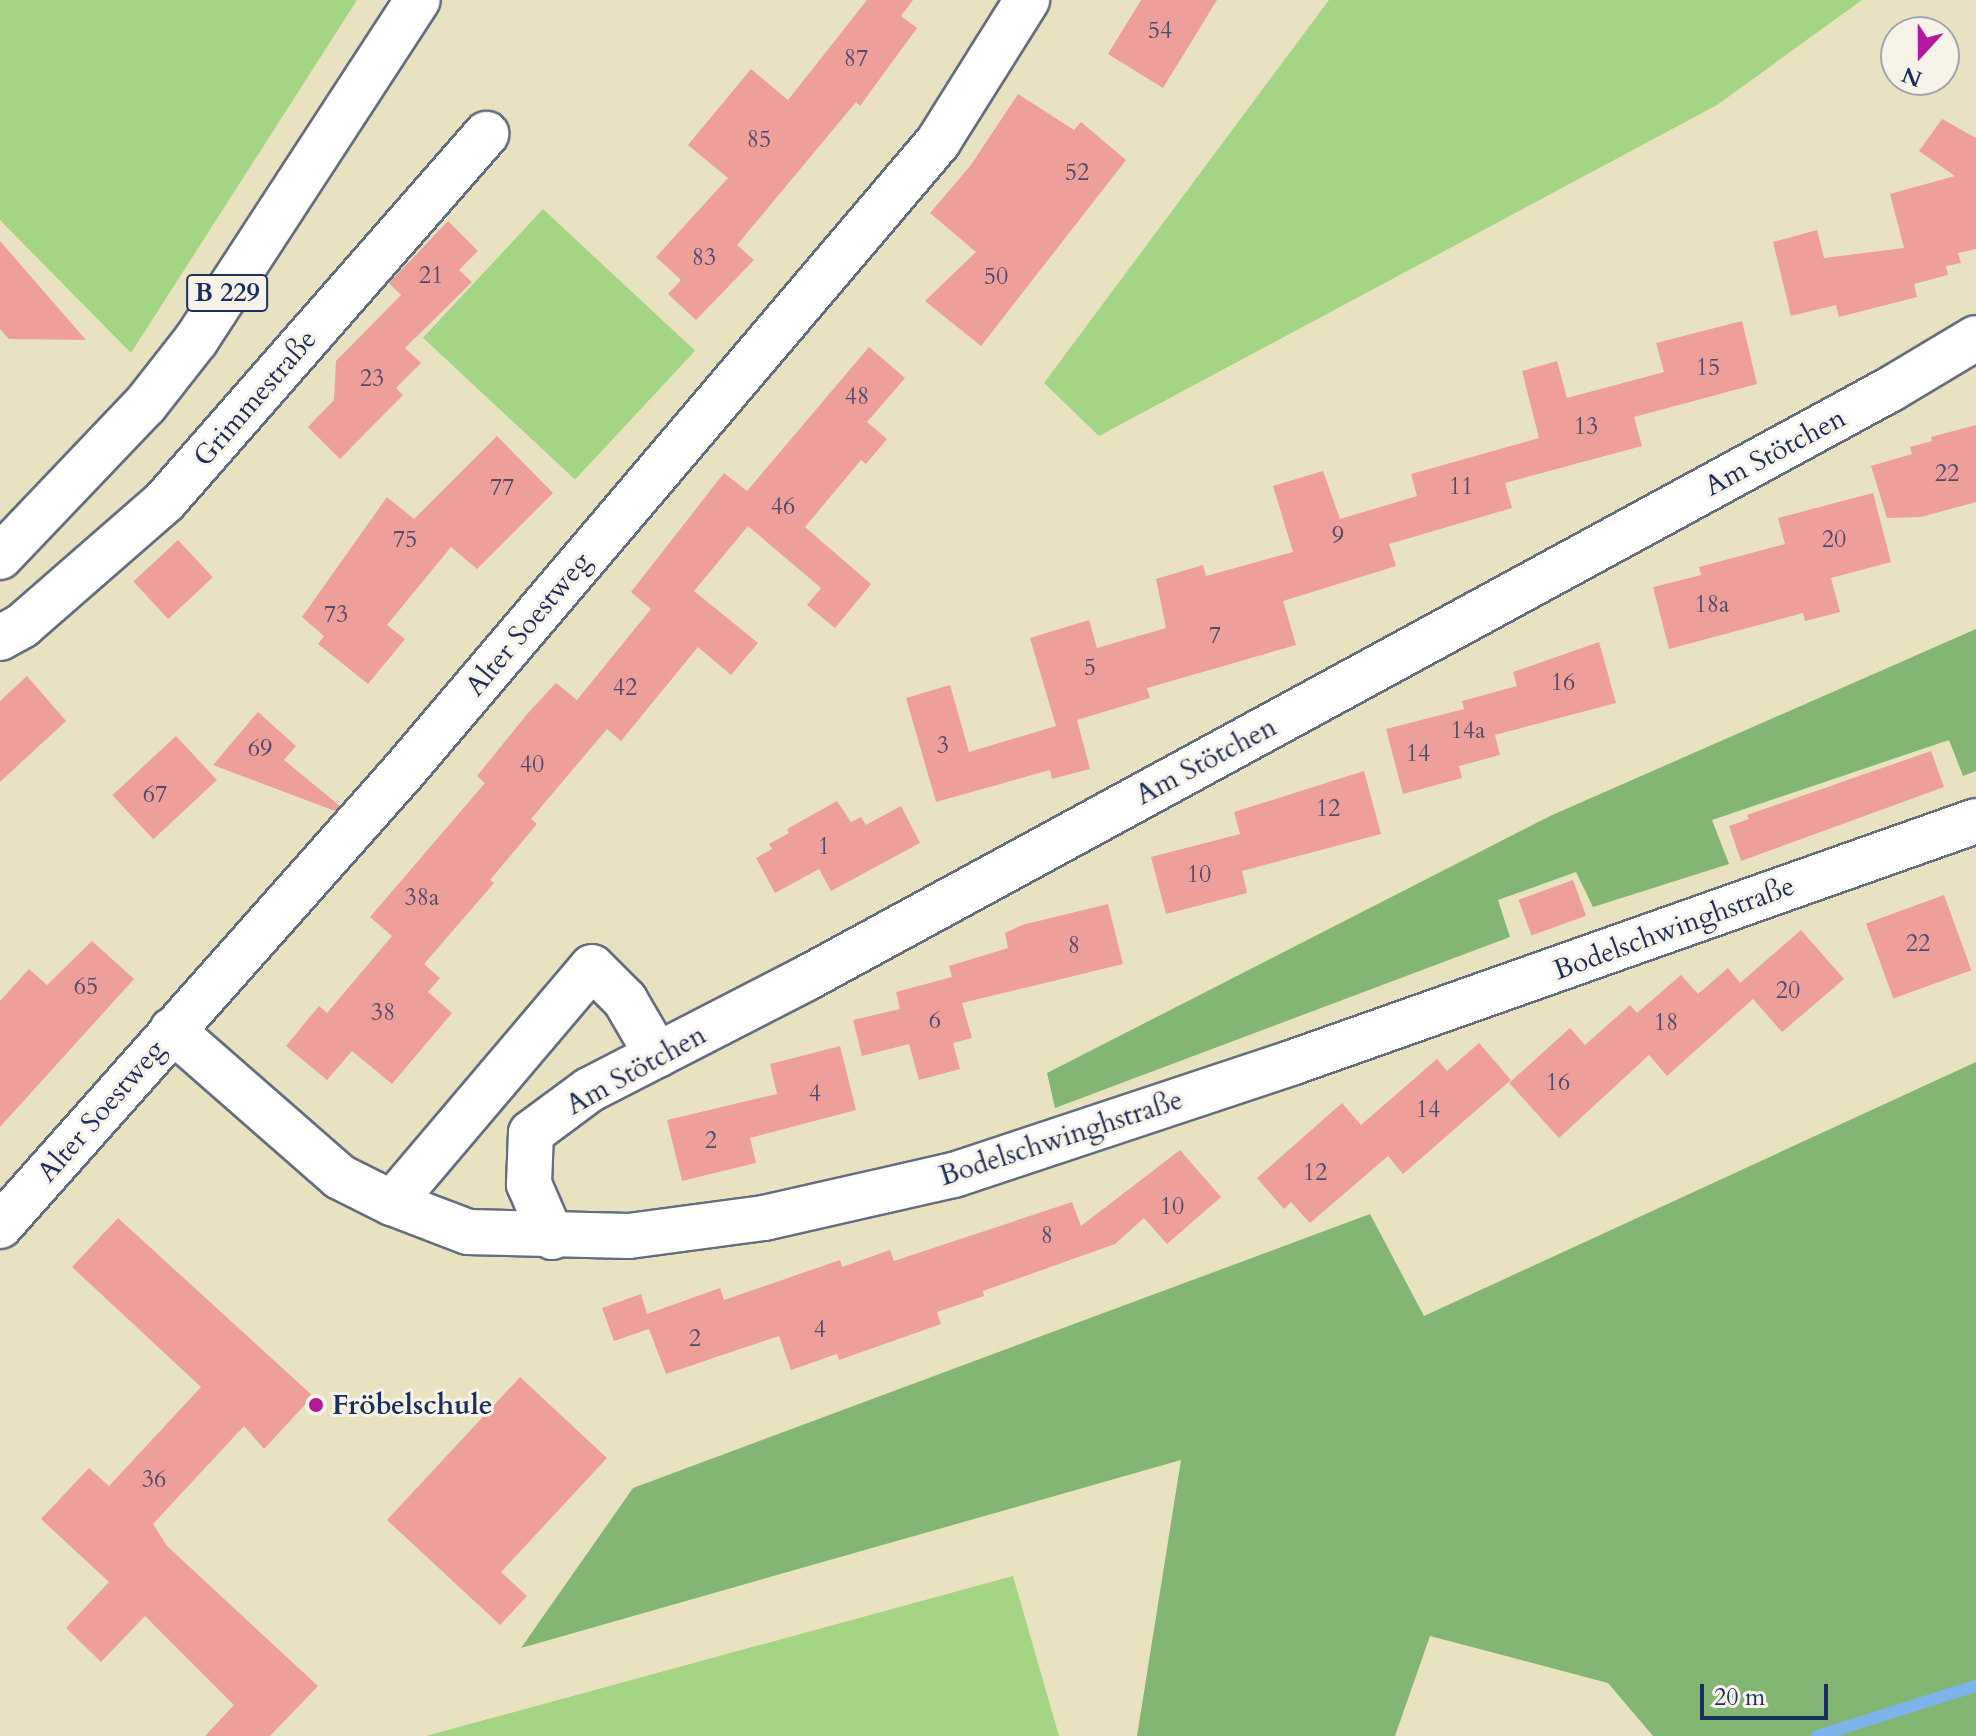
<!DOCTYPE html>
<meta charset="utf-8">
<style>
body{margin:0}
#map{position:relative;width:1976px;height:1736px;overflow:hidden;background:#e9e2c0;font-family:Cardo,serif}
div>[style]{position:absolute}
.green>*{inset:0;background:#a3d584;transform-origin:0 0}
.forest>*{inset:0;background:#82b672}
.stream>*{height:12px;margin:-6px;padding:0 6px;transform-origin:6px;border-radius:6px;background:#7eb2eb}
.building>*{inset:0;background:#ee9f9a;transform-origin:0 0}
.roads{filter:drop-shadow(2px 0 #636e80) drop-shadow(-2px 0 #636e80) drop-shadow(0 2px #636e80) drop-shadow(0 -2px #636e80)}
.minor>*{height:44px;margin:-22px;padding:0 22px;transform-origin:22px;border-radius:22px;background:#fff}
.major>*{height:44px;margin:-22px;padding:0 22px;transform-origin:22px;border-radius:22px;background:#fff}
.dots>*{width:22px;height:22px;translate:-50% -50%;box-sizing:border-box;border:4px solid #f7f3e8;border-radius:50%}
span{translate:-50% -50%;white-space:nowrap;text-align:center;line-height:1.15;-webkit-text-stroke:6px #f7f3e8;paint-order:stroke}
.number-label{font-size:24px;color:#504b6d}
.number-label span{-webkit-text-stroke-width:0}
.shield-label span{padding:2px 6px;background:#f7f3e8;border:2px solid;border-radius:6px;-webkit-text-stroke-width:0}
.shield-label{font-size:26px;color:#1b2f5e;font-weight:700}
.street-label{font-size:28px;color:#1b2f5e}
.poi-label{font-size:28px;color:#1b2f5e;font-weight:700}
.left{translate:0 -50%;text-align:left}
.north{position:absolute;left:1880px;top:16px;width:80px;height:80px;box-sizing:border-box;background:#f7f3e8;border:2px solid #9fa5b1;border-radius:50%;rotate:201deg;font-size:22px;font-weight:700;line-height:32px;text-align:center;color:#1b2f5e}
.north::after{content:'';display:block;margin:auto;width:28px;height:36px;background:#b5179e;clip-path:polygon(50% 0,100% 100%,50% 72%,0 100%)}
.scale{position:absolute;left:1700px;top:1684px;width:128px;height:36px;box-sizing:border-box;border:4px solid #1b2f5e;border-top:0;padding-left:10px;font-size:24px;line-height:28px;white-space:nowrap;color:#1b2f5e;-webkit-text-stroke:6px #f7f3e8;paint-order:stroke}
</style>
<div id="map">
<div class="green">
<div style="clip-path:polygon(0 0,357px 0,131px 353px,0 220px)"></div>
<div style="clip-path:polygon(1329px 0,1862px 0,1717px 105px,1099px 436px,1044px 383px)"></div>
<div style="left:543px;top:209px;width:208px;height:176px;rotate:43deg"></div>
<div style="clip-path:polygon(1013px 1576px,1059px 1736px,426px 1736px)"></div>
</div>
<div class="forest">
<div style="clip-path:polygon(1976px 629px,1976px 771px,1963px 776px,1949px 740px,1712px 820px,1729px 864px,1593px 907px,1576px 872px,1498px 900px,1510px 937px,1055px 1108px,1047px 1073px,1550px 816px)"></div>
<div style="clip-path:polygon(1976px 1062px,1976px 1736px,1653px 1736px,1608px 1683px,1430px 1636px,1395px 1736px,1137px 1736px,1181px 1460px,521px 1648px,633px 1488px,1370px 1214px,1424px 1316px)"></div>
</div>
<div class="stream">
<div style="left:1817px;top:1736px;width:167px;rotate:-17.5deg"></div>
</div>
<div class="building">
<div style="clip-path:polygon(867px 0,913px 0,901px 16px,917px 28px,860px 106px,856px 102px,737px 245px,754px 260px,696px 320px,668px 294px,681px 280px,656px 257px,728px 178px,688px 145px,751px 69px,788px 100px)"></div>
<div style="clip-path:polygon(1141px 0,1217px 0,1163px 88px,1108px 54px)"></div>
<div style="clip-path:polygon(1018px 94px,1074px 130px,1081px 122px,1126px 160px,981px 346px,925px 301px,976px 252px,930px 213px,971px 165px)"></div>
<div style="clip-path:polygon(1942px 119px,1976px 138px,1976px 249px,1958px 253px,1961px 263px,1946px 266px,1948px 275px,1914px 284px,1917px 297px,1839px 317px,1836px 305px,1791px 316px,1773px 242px,1817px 230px,1824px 258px,1904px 248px,1890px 194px,1955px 176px,1919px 151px)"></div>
<div style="clip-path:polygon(448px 221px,478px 251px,459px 270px,472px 282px,405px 348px,421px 363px,396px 388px,403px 395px,340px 459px,308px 427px,334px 400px,336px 361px,401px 295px,389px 283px)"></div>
<div style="clip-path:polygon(0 241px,86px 340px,9px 339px,0 329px)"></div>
<div style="clip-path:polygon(1742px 321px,1757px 384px,1634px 417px,1642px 446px,1505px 483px,1512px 508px,1389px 544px,1396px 566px,1283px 601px,1296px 645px,1147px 688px,1150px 698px,1077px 720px,1090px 769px,1052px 779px,1050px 770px,936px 802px,906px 698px,950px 685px,969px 752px,1056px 726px,1030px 638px,1089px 620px,1097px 648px,1166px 628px,1156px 579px,1203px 565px,1206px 576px,1293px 552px,1273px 486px,1323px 471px,1340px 519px,1417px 496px,1411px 474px,1539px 438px,1522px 371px,1557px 361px,1567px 398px,1664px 372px,1656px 343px)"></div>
<div style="clip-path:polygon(869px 347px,905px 378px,867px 422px,887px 439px,866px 464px,861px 460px,805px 527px,871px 584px,835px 628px,807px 605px,821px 588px,748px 526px,694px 591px,758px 643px,731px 675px,698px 647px,621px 741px,607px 729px,531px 819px,537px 824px,490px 880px,494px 883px,424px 964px,440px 978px,428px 992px,452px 1013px,392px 1084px,352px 1051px,327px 1080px,286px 1046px,319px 1006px,327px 1013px,392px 936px,370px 917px,485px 783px,477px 776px,528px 713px,556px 683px,577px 700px,651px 609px,631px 592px,724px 473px,747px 491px)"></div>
<div style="clip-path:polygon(1976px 425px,1976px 502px,1921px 517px,1887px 518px,1871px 466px,1912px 454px,1910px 447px,1932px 441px,1931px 437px)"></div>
<div style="clip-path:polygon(497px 436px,553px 493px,477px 569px,451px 547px,387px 625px,405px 639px,368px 684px,318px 644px,324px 636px,302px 617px,387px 497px,414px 519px)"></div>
<div style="clip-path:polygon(1873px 493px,1891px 562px,1831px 578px,1840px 612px,1805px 621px,1803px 613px,1669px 649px,1653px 587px,1701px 575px,1699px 567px,1785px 544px,1778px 518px)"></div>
<div style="left:178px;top:540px;width:51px;height:61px;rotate:47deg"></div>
<div style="clip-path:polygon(1599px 642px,1616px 703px,1495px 735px,1500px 755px,1459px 766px,1462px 778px,1403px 794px,1386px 729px,1464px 709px,1462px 701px,1517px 686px,1513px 672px)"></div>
<div style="clip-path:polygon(27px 676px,66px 721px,0 782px,0 701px)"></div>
<div style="clip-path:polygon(258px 712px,296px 746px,284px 760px,340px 806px,335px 811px,213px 765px)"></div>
<div style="left:176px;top:736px;width:60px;height:87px;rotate:47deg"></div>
<div style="clip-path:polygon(1931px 751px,1944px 787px,1741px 861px,1729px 826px,1749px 819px,1747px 815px)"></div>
<div style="clip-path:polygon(1364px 771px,1381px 834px,1242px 871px,1247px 893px,1166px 914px,1151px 857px,1240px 834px,1234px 812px)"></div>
<div style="clip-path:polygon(837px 801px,851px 822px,861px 817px,866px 825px,901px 806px,920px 843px,831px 891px,819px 869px,775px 893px,756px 858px,772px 849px,769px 844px,789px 833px,787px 829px)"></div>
<div style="left:1573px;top:880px;width:38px;height:58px;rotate:70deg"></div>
<div style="left:1944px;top:895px;width:80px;height:83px;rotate:70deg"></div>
<div style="clip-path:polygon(1108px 904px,1123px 964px,962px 1003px,972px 1038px,953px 1043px,960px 1069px,919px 1080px,909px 1044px,862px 1056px,853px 1020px,900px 1009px,896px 992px,952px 977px,949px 966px,1008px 948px,1005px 933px,1022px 925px)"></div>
<div style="clip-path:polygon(1801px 930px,1844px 979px,1782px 1032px,1753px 999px,1667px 1076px,1649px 1055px,1559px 1138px,1509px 1083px,1570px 1028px,1585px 1045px,1630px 1005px,1637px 1013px,1681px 975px,1698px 994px,1728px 968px,1740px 983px)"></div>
<div style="clip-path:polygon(92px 941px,134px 979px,0 1127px,0 1001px,29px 969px,47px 985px)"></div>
<div style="clip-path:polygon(1479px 1043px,1511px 1080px,1403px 1174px,1388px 1156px,1310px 1223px,1291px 1202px,1284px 1209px,1257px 1178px,1342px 1103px,1361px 1125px,1437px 1059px,1447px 1071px)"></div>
<div style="clip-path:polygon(840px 1046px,856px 1110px,750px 1138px,756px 1163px,682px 1181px,667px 1120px,777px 1094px,770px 1064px)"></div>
<div style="clip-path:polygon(1180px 1150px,1221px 1197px,1167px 1244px,1144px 1218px,1115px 1244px,983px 1291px,984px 1296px,937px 1312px,941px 1324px,839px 1360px,837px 1354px,791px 1370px,779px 1336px,666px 1374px,649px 1329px,614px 1341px,602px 1308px,641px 1294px,647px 1314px,720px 1288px,724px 1300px,840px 1260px,842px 1267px,890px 1250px,894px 1261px,1072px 1202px,1081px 1226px)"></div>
<div style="clip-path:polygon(118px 1218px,313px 1396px,264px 1449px,244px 1426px,153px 1524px,167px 1546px,318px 1686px,270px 1736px,205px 1736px,234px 1705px,145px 1616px,101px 1662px,66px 1628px,109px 1582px,41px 1519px,89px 1468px,109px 1486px,201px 1387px,72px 1267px)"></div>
<div style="clip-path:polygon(520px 1377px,607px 1458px,501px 1572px,527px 1596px,500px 1625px,387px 1520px)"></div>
</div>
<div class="roads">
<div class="minor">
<div style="left:0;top:638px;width:26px;rotate:-29deg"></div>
<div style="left:23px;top:625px;width:189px;rotate:-41.1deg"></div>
<div style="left:165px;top:501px;width:488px;rotate:-48.8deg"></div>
<div style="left:172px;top:1030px;width:223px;rotate:41.2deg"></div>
<div style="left:340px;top:1177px;width:58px;rotate:26.6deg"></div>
<div style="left:392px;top:1203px;width:81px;rotate:20.9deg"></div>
<div style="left:468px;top:1232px;width:161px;rotate:1.4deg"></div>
<div style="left:629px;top:1236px;width:136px;rotate:-7.6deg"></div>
<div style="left:764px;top:1218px;width:195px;rotate:-12.8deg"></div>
<div style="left:954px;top:1175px;width:355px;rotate:-18.4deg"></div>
<div style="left:1291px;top:1063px;width:726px;rotate:-19.46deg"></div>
<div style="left:392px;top:1203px;width:309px;rotate:-49.7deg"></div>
<div style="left:592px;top:967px;width:47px;rotate:45deg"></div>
<div style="left:625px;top:1000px;width:64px;rotate:59.8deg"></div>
<div style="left:0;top:1226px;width:607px;rotate:-48.41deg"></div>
<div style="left:403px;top:772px;width:827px;rotate:-49.66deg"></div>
<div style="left:938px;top:142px;width:168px;rotate:-57.9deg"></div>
<div style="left:552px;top:1237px;width:58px;rotate:-113.5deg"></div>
<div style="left:529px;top:1184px;width:51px;rotate:-87.8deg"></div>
<div style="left:531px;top:1133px;width:72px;rotate:-36.6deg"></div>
<div style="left:589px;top:1090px;width:243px;rotate:-27.2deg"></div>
<div style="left:805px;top:979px;width:1234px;rotate:-28.52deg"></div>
<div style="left:1889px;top:390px;width:101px;rotate:-30.9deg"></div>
</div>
<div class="major">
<div style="left:0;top:557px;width:210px;rotate:-46.4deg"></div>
<div style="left:145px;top:405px;width:83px;rotate:-51.9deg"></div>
<div style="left:196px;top:340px;width:406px;rotate:-56.9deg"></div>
</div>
</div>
<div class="dots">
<div style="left:316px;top:1405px;background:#b5179e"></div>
</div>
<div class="number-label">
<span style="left:1160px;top:31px">54</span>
<span style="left:856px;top:59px">87</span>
<span style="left:759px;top:140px">85</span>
<span style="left:1077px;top:173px">52</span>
<span style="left:704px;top:258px">83</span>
<span style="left:431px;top:276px">21</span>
<span style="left:996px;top:277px">50</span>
<span style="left:1708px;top:368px">15</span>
<span style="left:372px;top:379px">23</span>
<span style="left:857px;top:397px">48</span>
<span style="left:1586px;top:427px">13</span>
<span style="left:1947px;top:474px">22</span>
<span style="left:1461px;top:487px">11</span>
<span style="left:502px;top:488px">77</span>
<span style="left:783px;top:507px">46</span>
<span style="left:1338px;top:536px">9</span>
<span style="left:405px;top:540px">75</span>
<span style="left:1834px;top:540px">20</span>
<span style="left:1712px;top:605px">18a</span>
<span style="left:336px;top:615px">73</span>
<span style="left:1215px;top:636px">7</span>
<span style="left:1090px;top:668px">5</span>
<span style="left:1563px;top:683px">16</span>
<span style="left:625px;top:688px">42</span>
<span style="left:1468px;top:731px">14a</span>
<span style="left:943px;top:746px">3</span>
<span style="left:260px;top:749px">69</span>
<span style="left:1418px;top:754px">14</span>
<span style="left:532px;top:765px">40</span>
<span style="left:155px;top:795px">67</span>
<span style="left:1328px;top:809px">12</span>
<span style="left:824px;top:847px">1</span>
<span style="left:1199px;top:875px">10</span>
<span style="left:422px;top:898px">38a</span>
<span style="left:1918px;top:944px">22</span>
<span style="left:1074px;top:946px">8</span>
<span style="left:86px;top:987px">65</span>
<span style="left:1788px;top:991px">20</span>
<span style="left:383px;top:1013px">38</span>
<span style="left:935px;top:1021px">6</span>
<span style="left:1666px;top:1023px">18</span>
<span style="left:1558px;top:1083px">16</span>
<span style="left:815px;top:1094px">4</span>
<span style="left:1428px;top:1110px">14</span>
<span style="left:711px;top:1141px">2</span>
<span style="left:1315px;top:1173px">12</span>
<span style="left:1172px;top:1207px">10</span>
<span style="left:1047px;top:1236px">8</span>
<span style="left:820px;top:1330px">4</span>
<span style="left:695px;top:1339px">2</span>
<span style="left:154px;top:1480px">36</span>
</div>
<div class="shield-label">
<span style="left:227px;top:293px">B 229</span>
</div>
<div class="street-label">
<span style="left:255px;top:398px;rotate:-49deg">Grimmestraße</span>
<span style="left:1775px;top:452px;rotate:-28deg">Am Stötchen</span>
<span style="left:528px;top:624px;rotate:-50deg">Alter Soestweg</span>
<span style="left:1206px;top:761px;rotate:-28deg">Am Stötchen</span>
<span style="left:1674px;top:928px;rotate:-20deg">Bodelschwinghstraße</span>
<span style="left:636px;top:1070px;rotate:-29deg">Am Stötchen</span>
<span style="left:101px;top:1111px;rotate:-49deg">Alter Soestweg</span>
<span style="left:1061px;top:1138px;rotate:-18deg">Bodelschwinghstraße</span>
</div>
<div class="poi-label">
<span class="left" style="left:332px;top:1405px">Fröbelschule</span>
</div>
<div class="north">N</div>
<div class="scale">20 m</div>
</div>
